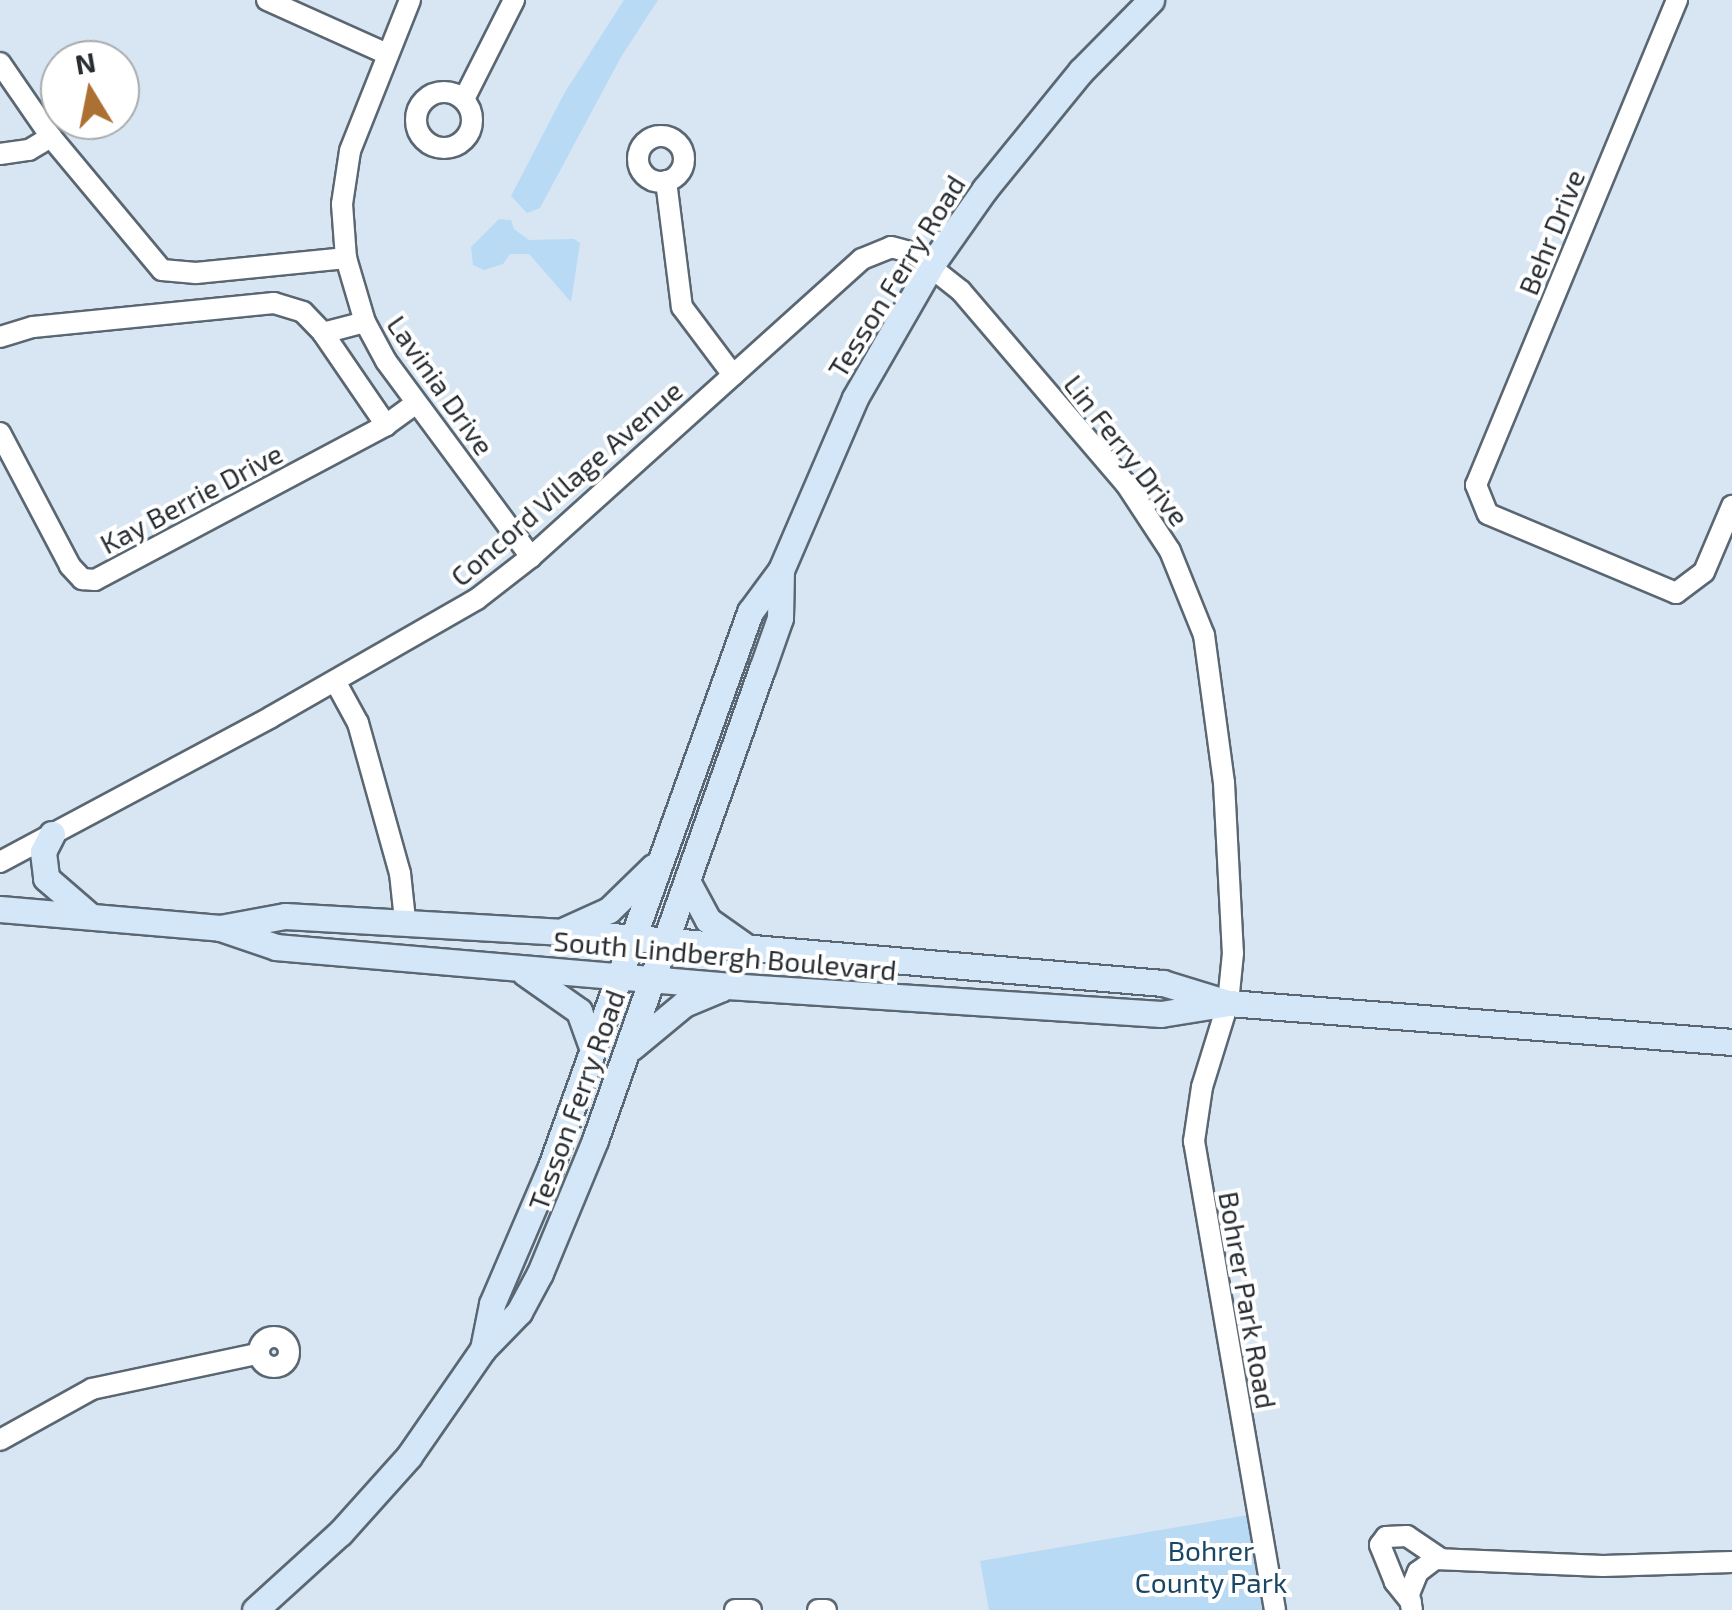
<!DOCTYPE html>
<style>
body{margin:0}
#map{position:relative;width:1732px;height:1610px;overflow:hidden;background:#d7e6f2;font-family:"Exo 2",sans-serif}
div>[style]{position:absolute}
.green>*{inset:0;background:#b9daf5}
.roads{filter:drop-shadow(2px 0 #5a6772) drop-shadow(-2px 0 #5a6772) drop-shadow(0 2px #5a6772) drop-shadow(0 -2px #5a6772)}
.minor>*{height:20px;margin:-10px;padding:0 10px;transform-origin:10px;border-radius:10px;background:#fff}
.minor>.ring{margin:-10px;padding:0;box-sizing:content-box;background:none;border:20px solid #fff;border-radius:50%}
.major>*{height:25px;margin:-12.5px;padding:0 12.5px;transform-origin:12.5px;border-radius:12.5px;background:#d3e7f8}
span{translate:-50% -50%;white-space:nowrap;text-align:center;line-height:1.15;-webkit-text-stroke:8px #fff;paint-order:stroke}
.street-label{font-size:28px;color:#272d32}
.park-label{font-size:28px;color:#1a4665}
.north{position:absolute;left:40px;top:40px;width:100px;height:100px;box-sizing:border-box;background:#fff;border:2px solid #a9abad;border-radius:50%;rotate:350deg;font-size:28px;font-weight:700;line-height:40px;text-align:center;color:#272d32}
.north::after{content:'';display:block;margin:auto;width:35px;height:45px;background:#ac7033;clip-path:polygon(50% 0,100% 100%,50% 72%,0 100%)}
</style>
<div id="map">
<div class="green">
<div style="clip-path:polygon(624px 0,658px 0,621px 57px,540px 208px,527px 213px,511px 196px,565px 92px)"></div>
<div style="clip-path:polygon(499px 219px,511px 220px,514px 229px,529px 240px,574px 239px,580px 243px,571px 302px,529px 254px,510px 254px,503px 264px,484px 270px,473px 265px,471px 247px)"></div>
<div style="clip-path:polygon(1248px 1515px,1265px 1610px,989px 1610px,980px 1561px)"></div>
</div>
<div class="roads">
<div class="minor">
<div style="left:267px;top:0;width:132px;rotate:24.2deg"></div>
<div style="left:410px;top:0;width:162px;rotate:111.7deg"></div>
<div style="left:350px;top:151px;width:54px;rotate:98.6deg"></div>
<div style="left:342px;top:204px;width:54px;rotate:85.8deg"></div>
<div style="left:346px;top:258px;width:67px;rotate:73.5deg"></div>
<div style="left:365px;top:322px;width:44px;rotate:61.7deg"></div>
<div style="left:386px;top:361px;width:244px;rotate:53.5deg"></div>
<div style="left:1677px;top:0;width:525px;rotate:112.51deg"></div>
<div style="left:1476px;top:485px;width:31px;rotate:68deg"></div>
<div style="left:1488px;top:514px;width:204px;rotate:22.8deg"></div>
<div style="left:1676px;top:593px;width:35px;rotate:-37deg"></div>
<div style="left:1704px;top:572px;width:72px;rotate:-67deg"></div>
<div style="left:0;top:63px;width:90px;rotate:55.4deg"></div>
<div style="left:51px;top:137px;width:173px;rotate:50.2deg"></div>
<div style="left:162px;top:270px;width:34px;rotate:5deg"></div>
<div style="left:196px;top:273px;width:151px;rotate:-5.7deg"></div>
<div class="ring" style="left:416px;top:92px;width:36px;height:36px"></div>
<div style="left:464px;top:99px;width:111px;rotate:-63.2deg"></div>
<div class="ring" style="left:638px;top:136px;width:26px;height:26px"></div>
<div style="left:0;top:154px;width:29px;rotate:-8deg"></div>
<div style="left:29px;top:150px;width:26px;rotate:-31deg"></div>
<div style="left:666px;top:181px;width:127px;rotate:82.8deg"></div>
<div style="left:682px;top:307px;width:85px;rotate:53.1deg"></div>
<div style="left:323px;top:333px;width:112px;rotate:55.6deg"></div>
<div style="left:0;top:337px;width:34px;rotate:-17deg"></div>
<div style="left:33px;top:327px;width:242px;rotate:-5.7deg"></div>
<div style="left:274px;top:303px;width:30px;rotate:17deg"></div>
<div style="left:303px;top:312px;width:29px;rotate:46deg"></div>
<div style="left:323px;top:333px;width:43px;rotate:-14.7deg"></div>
<div style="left:0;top:433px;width:150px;rotate:62.2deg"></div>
<div style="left:70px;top:566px;width:18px;rotate:47deg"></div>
<div style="left:82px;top:579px;width:13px;rotate:4deg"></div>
<div style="left:95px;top:580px;width:330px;rotate:-28deg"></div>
<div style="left:386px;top:425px;width:37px;rotate:-36deg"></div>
<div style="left:335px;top:681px;width:48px;rotate:61.3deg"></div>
<div style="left:358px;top:723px;width:156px;rotate:74.4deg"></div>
<div style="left:400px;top:873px;width:47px;rotate:83.9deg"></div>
<div style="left:0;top:862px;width:307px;rotate:-28.1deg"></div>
<div style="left:271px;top:717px;width:237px;rotate:-29.8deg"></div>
<div style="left:477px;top:599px;width:68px;rotate:-37.9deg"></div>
<div style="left:531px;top:557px;width:445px;rotate:-42deg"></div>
<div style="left:862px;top:259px;width:31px;rotate:-22deg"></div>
<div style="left:891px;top:247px;width:23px;rotate:15deg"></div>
<div style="left:913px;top:253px;width:61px;rotate:38.4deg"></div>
<div style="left:961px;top:291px;width:254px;rotate:49.5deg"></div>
<div style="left:1126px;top:484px;width:80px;rotate:56.7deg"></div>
<div style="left:1170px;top:551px;width:91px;rotate:68deg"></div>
<div style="left:1204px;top:635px;width:149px;rotate:82.3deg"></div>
<div style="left:1224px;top:783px;width:170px;rotate:87deg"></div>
<div style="left:1233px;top:953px;width:50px;rotate:95.7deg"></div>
<div style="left:1228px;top:1003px;width:88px;rotate:107.2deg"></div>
<div style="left:1202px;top:1087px;width:55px;rotate:98.4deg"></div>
<div style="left:1194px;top:1141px;width:476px;rotate:80.2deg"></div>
<div class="ring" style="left:259px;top:1337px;width:10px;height:10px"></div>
<div style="left:0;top:1440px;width:105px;rotate:-29deg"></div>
<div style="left:92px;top:1389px;width:169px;rotate:-12deg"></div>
<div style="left:1411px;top:1602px;width:26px;rotate:-129deg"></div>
<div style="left:1395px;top:1582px;width:40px;rotate:-112deg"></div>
<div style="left:1380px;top:1545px;width:10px;rotate:-53deg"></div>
<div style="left:1386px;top:1537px;width:21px;rotate:-3deg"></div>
<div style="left:1407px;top:1536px;width:41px;rotate:34.1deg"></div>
<div style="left:735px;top:1610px;width:16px"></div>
<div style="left:818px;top:1610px;width:8px"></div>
<div style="left:1412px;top:1610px;width:16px;rotate:-101deg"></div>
<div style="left:1409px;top:1594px;width:24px;rotate:-68deg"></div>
<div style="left:1418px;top:1572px;width:21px;rotate:-37deg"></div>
<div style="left:1435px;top:1559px;width:168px;rotate:2.4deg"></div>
<div style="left:1603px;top:1566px;width:129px;rotate:-1.8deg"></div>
</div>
<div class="major">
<div style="left:52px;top:834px;width:20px;rotate:117deg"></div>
<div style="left:43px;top:852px;width:26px;rotate:83deg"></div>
<div style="left:46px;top:878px;width:58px;rotate:40.8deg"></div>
<div style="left:687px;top:881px;width:44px;rotate:61.7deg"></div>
<div style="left:708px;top:920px;width:45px;rotate:35.1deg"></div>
<div style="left:0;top:909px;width:221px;rotate:4.9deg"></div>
<div style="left:220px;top:928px;width:59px;rotate:18.7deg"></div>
<div style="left:276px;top:947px;width:453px;rotate:4.9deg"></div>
<div style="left:727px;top:986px;width:435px;rotate:3.7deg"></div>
<div style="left:1161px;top:1014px;width:63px;rotate:-9.2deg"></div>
<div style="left:220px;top:928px;width:66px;rotate:-10.5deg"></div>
<div style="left:285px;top:916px;width:292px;rotate:3.3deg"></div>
<div style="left:577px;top:933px;width:588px;rotate:4.88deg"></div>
<div style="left:1163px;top:983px;width:68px;rotate:17.1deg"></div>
<div style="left:1228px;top:1003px;width:506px;rotate:4.42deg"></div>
<div style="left:565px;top:930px;width:48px;rotate:-24.4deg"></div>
<div style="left:609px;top:910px;width:62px;rotate:-44.3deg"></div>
<div style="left:525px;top:973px;width:66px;rotate:35.1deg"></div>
<div style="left:579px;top:1011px;width:41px;rotate:70.3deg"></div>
<div style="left:631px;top:1048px;width:69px;rotate:-39.7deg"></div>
<div style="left:684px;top:1004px;width:41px;rotate:-22.8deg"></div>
<div style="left:483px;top:1349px;width:46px;rotate:-78.7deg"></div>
<div style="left:492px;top:1304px;width:147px;rotate:-66.8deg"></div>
<div style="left:550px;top:1169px;width:592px;rotate:-70.25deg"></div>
<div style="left:750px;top:612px;width:52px;rotate:-53.6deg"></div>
<div style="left:781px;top:570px;width:187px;rotate:-66.7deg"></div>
<div style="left:855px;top:398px;width:155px;rotate:-60.1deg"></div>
<div style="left:932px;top:264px;width:92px;rotate:-54.8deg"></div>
<div style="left:985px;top:189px;width:152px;rotate:-50.9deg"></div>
<div style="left:1081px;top:71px;width:100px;rotate:-45.4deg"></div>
<div style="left:255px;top:1610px;width:115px;rotate:-42.2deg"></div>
<div style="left:340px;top:1533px;width:103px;rotate:-48.1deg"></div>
<div style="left:409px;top:1456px;width:130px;rotate:-55.3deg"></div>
<div style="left:483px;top:1349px;width:52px;rotate:-45.8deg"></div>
<div style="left:519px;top:1312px;width:44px;rotate:-61.7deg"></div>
<div style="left:540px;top:1273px;width:144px;rotate:-67.5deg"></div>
<div style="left:595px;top:1140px;width:500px;rotate:-70.5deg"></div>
<div style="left:762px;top:669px;width:54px;rotate:-70.6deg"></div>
<div style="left:780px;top:618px;width:48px;rotate:-88.8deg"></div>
</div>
</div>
<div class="street-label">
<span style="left:1551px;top:232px;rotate:-68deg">Behr Drive</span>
<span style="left:896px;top:276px;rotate:-58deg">Tesson Ferry Road</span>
<span style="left:441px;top:385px;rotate:55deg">Lavinia Drive</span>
<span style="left:1127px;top:450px;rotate:52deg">Lin Ferry Drive</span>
<span style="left:566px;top:483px;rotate:-41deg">Concord Village Avenue</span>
<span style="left:191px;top:498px;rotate:-28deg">Kay Berrie Drive</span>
<span style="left:725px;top:955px;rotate:5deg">South Lindbergh Boulevard</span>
<span style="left:576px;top:1100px;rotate:-70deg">Tesson Ferry Road</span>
<span style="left:1248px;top:1300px;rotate:80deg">Bohrer Park Road</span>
</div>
<div class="park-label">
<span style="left:1211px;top:1566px">Bohrer<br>County Park</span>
</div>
<div class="north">N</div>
</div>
